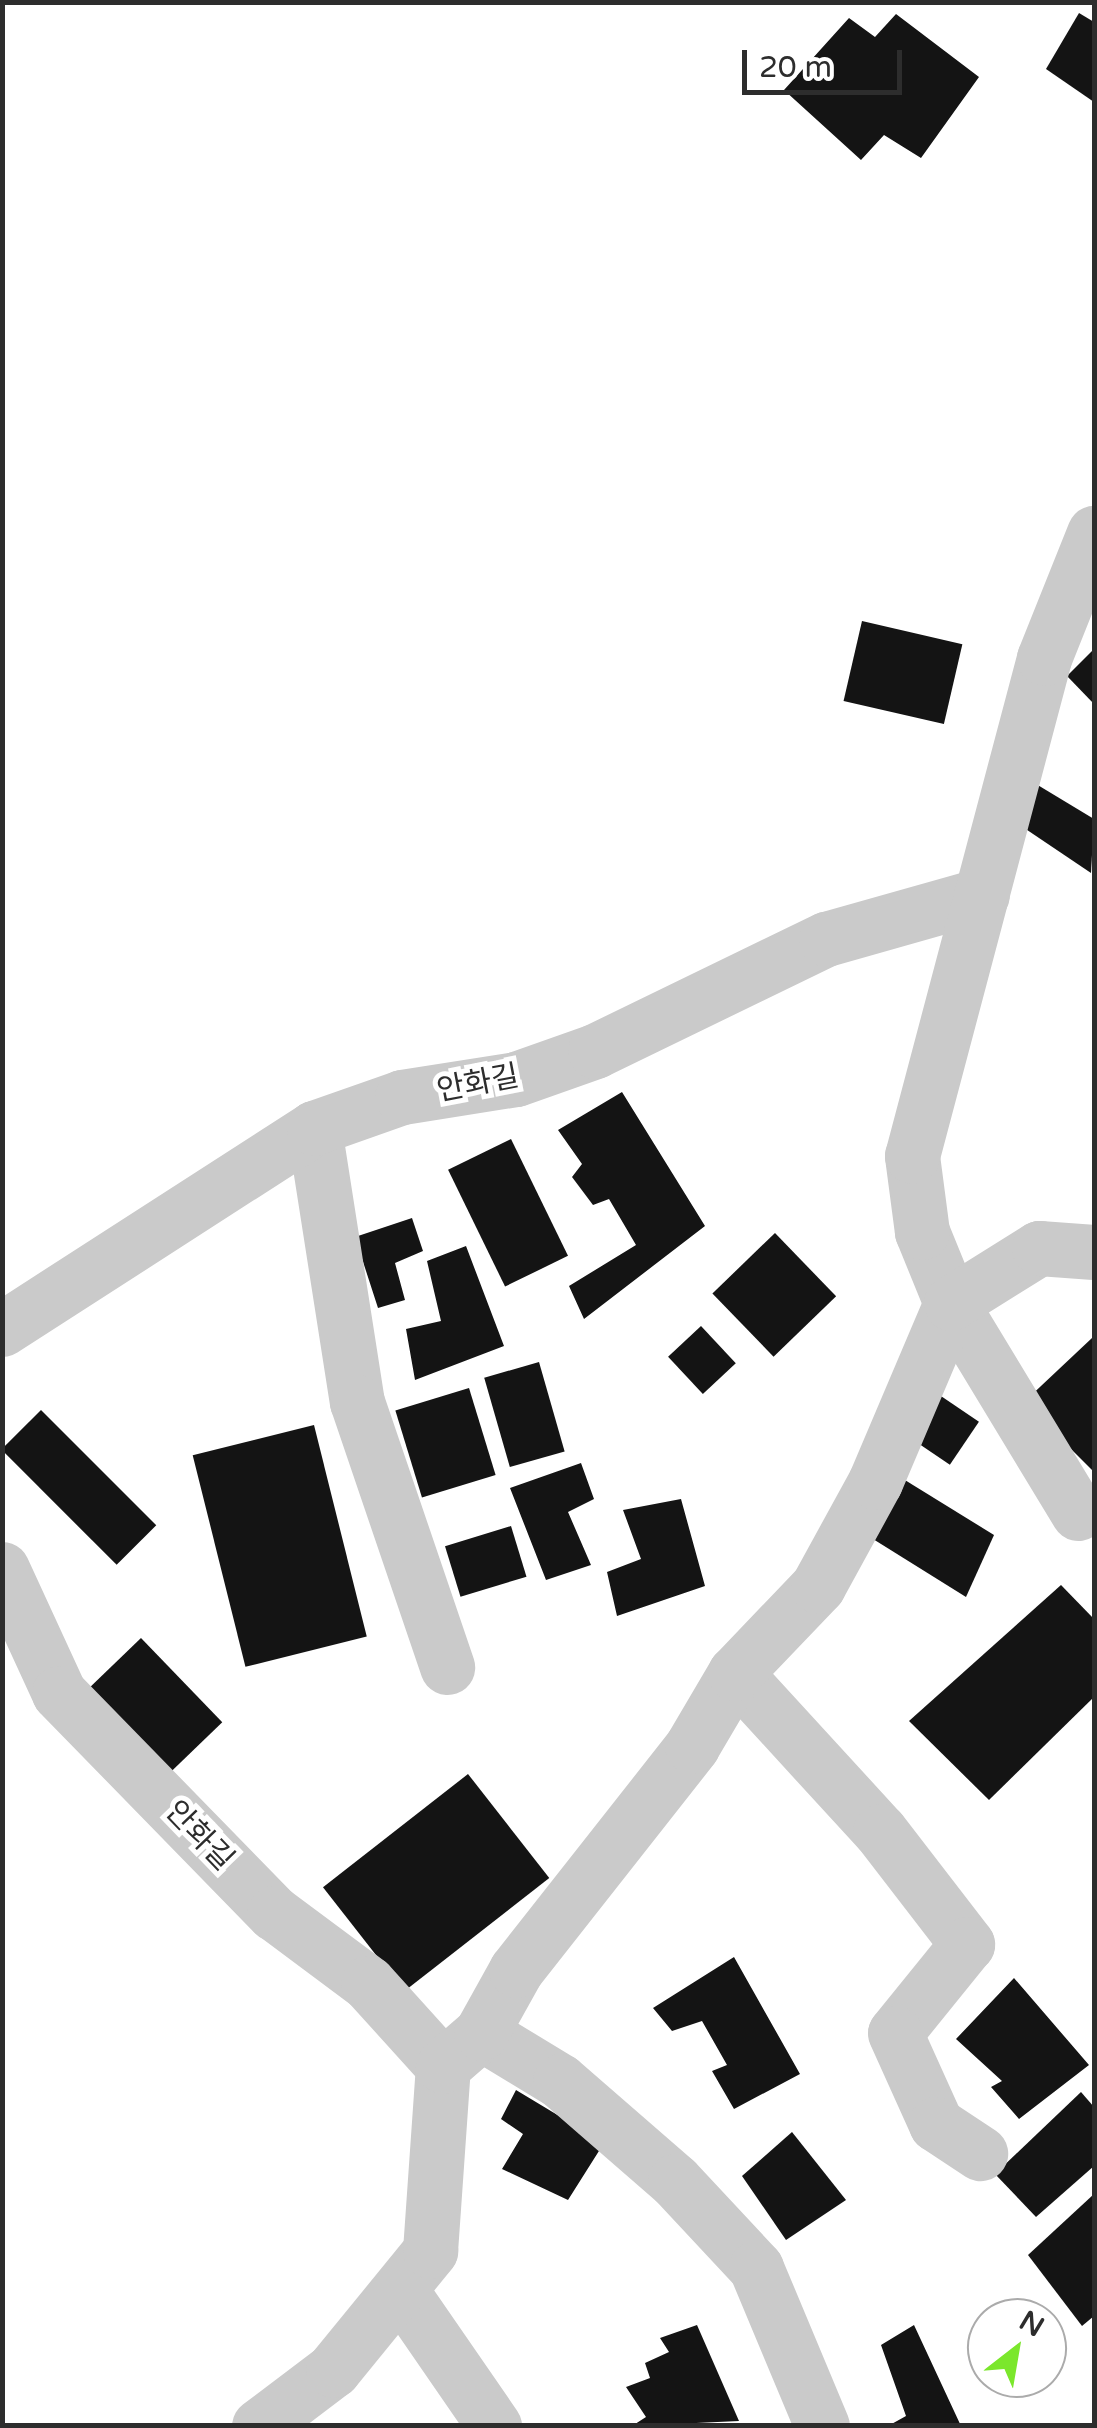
<!DOCTYPE html>
<meta charset="utf-8">
<style>
body{margin:0}
#map{position:relative;width:1097px;height:2428px;overflow:hidden;background:#fff;font-family:"Varela Round","Noto Sans KR",sans-serif}
div>[style]{position:absolute}
.building>*{inset:0;background:#141414;transform-origin:0 0}
.minor>*{height:55px;margin:-27.5px;padding:0 27.5px;transform-origin:27.5px;border-radius:27.5px;background:#cacaca}
span{translate:-50% -50%;white-space:nowrap;text-align:center;line-height:1.15;-webkit-text-stroke:10px #fff;paint-order:stroke}
.street-label{font-size:30px;color:#2d2d2d}
.frame{position:absolute;inset:0;border:5px solid #2d2d2d;pointer-events:none}
.north{position:absolute;left:967px;top:2298px;width:100px;height:100px;box-sizing:border-box;background:#fff;border:2px solid #ababab;border-radius:50%;rotate:31deg;font-size:28px;font-weight:700;line-height:40px;text-align:center;color:#2d2d2d}
.north::after{content:'';display:block;margin:auto;width:35px;height:45px;background:#7be72c;clip-path:polygon(50% 0,100% 100%,50% 72%,0 100%)}
.scale{position:absolute;left:742px;top:50px;width:160px;height:45px;box-sizing:border-box;border:5px solid #2d2d2d;border-top:0;padding-left:12px;font-size:30px;line-height:35px;white-space:nowrap;color:#2d2d2d;-webkit-text-stroke:8px #fff;paint-order:stroke}
</style>
<div id="map">
<div class="building">
<div style="clip-path:polygon(1079px 13px,1094px 22px,1094px 102px,1046px 69px)"></div>
<div style="clip-path:polygon(896px 14px,979px 77px,921px 158px,884px 135px,861px 160px,784px 90px,849px 18px,875px 37px)"></div>
<div style="left:862px;top:621px;width:103px;height:82px;rotate:13deg"></div>
<div style="clip-path:polygon(1094px 649px,1094px 704px,1067px 676px)"></div>
<div style="clip-path:polygon(1036px 784px,1094px 819px,1091px 873px,1011px 819px)"></div>
<div style="clip-path:polygon(622px 1092px,705px 1226px,584px 1319px,569px 1286px,636px 1245px,609px 1199px,593px 1205px,572px 1177px,582px 1164px,558px 1130px)"></div>
<div style="left:511px;top:1139px;width:130px;height:70px;rotate:64deg"></div>
<div style="clip-path:polygon(412px 1218px,423px 1251px,395px 1263px,405px 1300px,378px 1308px,355px 1237px)"></div>
<div style="left:775px;top:1233px;width:88px;height:87px;rotate:46deg"></div>
<div style="clip-path:polygon(466px 1246px,504px 1346px,415px 1380px,406px 1329px,441px 1321px,427px 1261px)"></div>
<div style="left:701px;top:1326px;width:51px;height:45px;rotate:47deg"></div>
<div style="clip-path:polygon(1092px 1338px,1094px 1341px,1094px 1472px,1024px 1402px)"></div>
<div style="left:539px;top:1362px;width:93px;height:57px;rotate:74deg"></div>
<div style="left:469px;top:1388px;width:91px;height:77px;rotate:73deg"></div>
<div style="left:935px;top:1392px;width:53px;height:52px;rotate:34deg"></div>
<div style="left:41px;top:1410px;width:163px;height:56px;rotate:45deg"></div>
<div style="left:314px;top:1425px;width:218px;height:125px;rotate:76deg"></div>
<div style="clip-path:polygon(581px 1463px,594px 1499px,568px 1512px,591px 1565px,546px 1580px,510px 1488px)"></div>
<div style="clip-path:polygon(900px 1477px,994px 1535px,966px 1597px,873px 1539px)"></div>
<div style="clip-path:polygon(681px 1499px,705px 1586px,617px 1616px,607px 1572px,641px 1559px,623px 1510px)"></div>
<div style="left:511px;top:1526px;width:53px;height:69px;rotate:73deg"></div>
<div style="clip-path:polygon(1061px 1585px,1094px 1619px,1094px 1697px,989px 1800px,909px 1721px)"></div>
<div style="left:141px;top:1638px;width:117px;height:71px;rotate:46deg"></div>
<div style="left:468px;top:1774px;width:132px;height:184px;rotate:52deg"></div>
<div style="clip-path:polygon(734px 1957px,800px 2074px,734px 2109px,712px 2071px,727px 2065px,702px 2021px,672px 2031px,653px 2008px)"></div>
<div style="clip-path:polygon(1014px 1978px,1089px 2065px,1019px 2119px,991px 2087px,1002px 2081px,956px 2039px)"></div>
<div style="clip-path:polygon(516px 2090px,604px 2143px,568px 2200px,502px 2169px,523px 2134px,501px 2119px)"></div>
<div style="clip-path:polygon(1081px 2092px,1094px 2107px,1094px 2166px,1036px 2217px,995px 2174px)"></div>
<div style="clip-path:polygon(792px 2132px,846px 2200px,786px 2240px,742px 2176px)"></div>
<div style="clip-path:polygon(1094px 2194px,1094px 2316px,1082px 2326px,1028px 2255px)"></div>
<div style="clip-path:polygon(697px 2325px,739px 2421px,632px 2426px,646px 2417px,626px 2387px,650px 2378px,645px 2363px,669px 2352px,660px 2338px)"></div>
<div style="clip-path:polygon(914px 2325px,961px 2426px,888px 2426px,906px 2416px,881px 2345px)"></div>
</div>
<div class="minor">
<div style="left:314px;top:1128px;width:277px;rotate:81.1deg"></div>
<div style="left:357px;top:1402px;width:280px;rotate:71.2deg"></div>
<div style="left:2px;top:1329px;width:371px;rotate:-32.8deg"></div>
<div style="left:314px;top:1128px;width:93px;rotate:-19.4deg"></div>
<div style="left:402px;top:1097px;width:115px;rotate:-9deg"></div>
<div style="left:516px;top:1079px;width:84px;rotate:-19.5deg"></div>
<div style="left:595px;top:1051px;width:257px;rotate:-25.9deg"></div>
<div style="left:826px;top:939px;width:162px;rotate:-15.8deg"></div>
<div style="left:1078px;top:1513px;width:245px;rotate:-121.2deg"></div>
<div style="left:951px;top:1303px;width:77px;rotate:-112.2deg"></div>
<div style="left:922px;top:1232px;width:77px;rotate:-97.5deg"></div>
<div style="left:912px;top:1156px;width:515px;rotate:-75.15deg"></div>
<div style="left:1044px;top:658px;width:135px;rotate:-68.2deg"></div>
<div style="left:2px;top:1569px;width:136px;rotate:65.3deg"></div>
<div style="left:59px;top:1693px;width:308px;rotate:45.7deg"></div>
<div style="left:274px;top:1913px;width:117px;rotate:36.7deg"></div>
<div style="left:368px;top:1983px;width:112px;rotate:47.9deg"></div>
<div style="left:735px;top:1673px;width:214px;rotate:47.5deg"></div>
<div style="left:880px;top:1831px;width:143px;rotate:52.4deg"></div>
<div style="left:967px;top:1944px;width:114px;rotate:129deg"></div>
<div style="left:895px;top:2033px;width:100px;rotate:65.7deg"></div>
<div style="left:936px;top:2124px;width:53px;rotate:33.4deg"></div>
<div style="left:481px;top:2033px;width:92px;rotate:31.3deg"></div>
<div style="left:560px;top:2081px;width:152px;rotate:41deg"></div>
<div style="left:675px;top:2181px;width:119px;rotate:47deg"></div>
<div style="left:756px;top:2268px;width:171px;rotate:67.3deg"></div>
<div style="left:401px;top:2291px;width:164px;rotate:55.4deg"></div>
<div style="left:259px;top:2426px;width:93px;rotate:-37.1deg"></div>
<div style="left:333px;top:2370px;width:154px;rotate:-50.8deg"></div>
<div style="left:430px;top:2251px;width:185px;rotate:-86deg"></div>
<div style="left:443px;top:2066px;width:50px;rotate:-41deg"></div>
<div style="left:481px;top:2033px;width:72px;rotate:-60.9deg"></div>
<div style="left:516px;top:1970px;width:285px;rotate:-51.8deg"></div>
<div style="left:692px;top:1746px;width:85px;rotate:-59.5deg"></div>
<div style="left:735px;top:1673px;width:120px;rotate:-46.3deg"></div>
<div style="left:818px;top:1586px;width:119px;rotate:-61.3deg"></div>
<div style="left:875px;top:1482px;width:194px;rotate:-67deg"></div>
<div style="left:951px;top:1303px;width:104px;rotate:-32deg"></div>
<div style="left:1039px;top:1248px;width:55px;rotate:4.2deg"></div>
</div>
<div class="street-label">
<span style="left:478px;top:1084px;rotate:-11deg">안화길</span>
<span style="left:199px;top:1836px;rotate:46deg">안화길</span>
</div>
<div class="frame"></div>
<div class="north">N</div>
<div class="scale">20 m</div>
</div>
